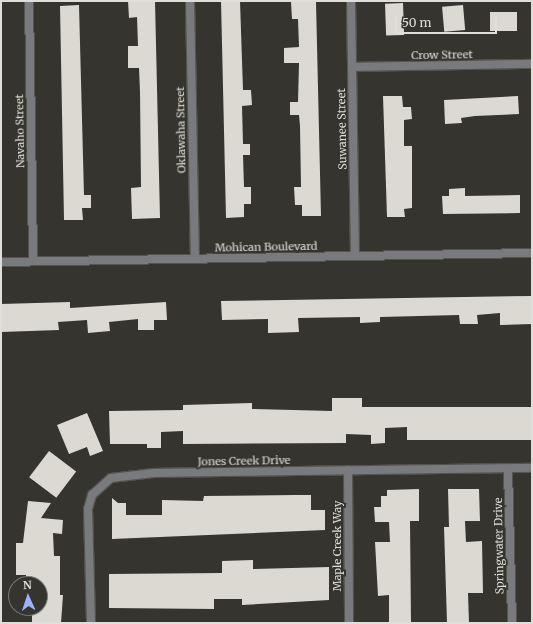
<!DOCTYPE html>
<style>
body{margin:0}
#map{position:relative;width:533px;height:624px;overflow:hidden;background:#35342e;font-family:Merriweather,serif}
div>[style]{position:absolute}
.building>*{inset:0;background:#dbd9d2;transform-origin:0 0}
.roads{filter:drop-shadow(1px 0 #54534d) drop-shadow(-1px 0 #54534d) drop-shadow(0 1px #54534d) drop-shadow(0 -1px #54534d)}
.street>*{height:8px;margin:-4px;padding:0 4px;transform-origin:4px;border-radius:4px;background:#797a7d}
span{translate:-50% -50%;white-space:nowrap;text-align:center;line-height:1.15;-webkit-text-stroke:4px #35342e;paint-order:stroke}
.street-label{font-size:11px;color:#dfdedb}
.frame{position:absolute;inset:0;border:2px solid #dfdedb;pointer-events:none}
.north{position:absolute;left:8px;top:576px;width:40px;height:40px;box-sizing:border-box;background:#35342e;border:1px solid #797873;border-radius:50%;rotate:357deg;font-size:11px;font-weight:700;line-height:16px;text-align:center;color:#dfdedb}
.north::after{content:'';display:block;margin:auto;width:14px;height:18px;background:#9cb4fd;clip-path:polygon(50% 0,100% 100%,50% 72%,0 100%)}
.scale{position:absolute;left:395px;top:16px;width:102px;height:18px;box-sizing:border-box;border:2px solid #dfdedb;border-top:0;padding-left:5px;font-size:12px;line-height:14px;white-space:nowrap;color:#dfdedb;-webkit-text-stroke:3px #35342e;paint-order:stroke}
</style>
<div id="map">
<div class="building">
<div style="clip-path:polygon(128px 1px,155px 1px,160px 218px,132px 219px,131px 188px,141px 187px,140px 92px,139px 68px,128px 68px,128px 46px,138px 46px,137px 17px,129px 18px)"></div>
<div style="clip-path:polygon(221px 1px,240px 1px,243px 90px,251px 90px,252px 105px,242px 106px,243px 144px,250px 144px,250px 155px,243px 155px,244px 187px,251px 187px,251px 204px,244px 204px,244px 217px,226px 218px)"></div>
<div style="clip-path:polygon(291px 2px,316px 2px,321px 216px,302px 216px,302px 205px,295px 205px,294px 187px,301px 187px,300px 126px,299px 115px,290px 115px,290px 102px,298px 102px,299px 63px,284px 63px,284px 48px,299px 47px,298px 19px,292px 19px)"></div>
<div style="left:403px;top:3px;width:32px;height:18px;rotate:88deg"></div>
<div style="clip-path:polygon(79px 5px,84px 195px,91px 195px,91px 208px,82px 208px,83px 220px,64px 220px,60px 6px)"></div>
<div style="left:463px;top:5px;width:25px;height:21px;rotate:85deg"></div>
<div style="left:490px;top:12px;width:27px;height:19px"></div>
<div style="clip-path:polygon(383px 96px,402px 96px,403px 107px,411px 107px,412px 119px,404px 120px,404px 146px,412px 146px,412px 208px,404px 209px,405px 217px,387px 217px)"></div>
<div style="clip-path:polygon(518px 96px,519px 114px,475px 116px,461px 118px,462px 123px,445px 124px,444px 100px)"></div>
<div style="clip-path:polygon(465px 188px,465px 196px,520px 195px,520px 213px,443px 214px,442px 196px,449px 196px,449px 189px)"></div>
<div style="clip-path:polygon(531px 296px,532px 324px,500px 325px,500px 313px,477px 315px,478px 324px,460px 324px,459px 315px,380px 317px,380px 322px,360px 323px,360px 317px,298px 318px,299px 332px,268px 333px,268px 319px,222px 320px,221px 301px)"></div>
<div style="clip-path:polygon(70px 302px,70px 308px,166px 302px,167px 320px,154px 320px,154px 330px,138px 330px,138px 319px,109px 322px,110px 331px,88px 333px,87px 320px,58px 322px,59px 330px,1px 332px,1px 304px)"></div>
<div style="clip-path:polygon(332px 398px,362px 398px,362px 407px,532px 407px,532px 440px,407px 440px,407px 427px,385px 428px,385px 443px,371px 444px,371px 435px,346px 434px,346px 443px,183px 444px,183px 431px,161px 432px,161px 448px,147px 448px,147px 444px,110px 444px,109px 411px,183px 410px,183px 405px,252px 403px,252px 409px,332px 411px)"></div>
<div style="clip-path:polygon(87px 413px,103px 451px,90px 456px,87px 447px,69px 454px,57px 425px)"></div>
<div style="left:49px;top:451px;width:34px;height:33px;rotate:37deg"></div>
<div style="clip-path:polygon(419px 489px,419px 521px,410px 521px,411px 623px,389px 623px,389px 595px,378px 596px,375px 542px,390px 542px,389px 522px,375px 522px,374px 507px,381px 507px,381px 496px,387px 496px,387px 490px)"></div>
<div style="clip-path:polygon(448px 489px,479px 489px,480px 521px,465px 521px,466px 542px,482px 541px,483px 593px,468px 593px,469px 623px,447px 623px,444px 527px,449px 527px)"></div>
<div style="clip-path:polygon(296px 495px,311px 495px,311px 510px,325px 510px,325px 530px,112px 539px,112px 498px,118px 503px,126px 503px,126px 515px,162px 515px,162px 500px,203px 501px,204px 496px)"></div>
<div style="clip-path:polygon(28px 501px,51px 503px,41px 518px,63px 520px,62px 534px,53px 533px,54px 556px,60px 556px,60px 595px,63px 595px,61px 623px,32px 623px,32px 608px,40px 608px,40px 584px,26px 584px,26px 575px,16px 575px,16px 543px,23px 543px)"></div>
<div style="clip-path:polygon(253px 560px,253px 569px,329px 567px,329px 600px,242px 605px,242px 599px,214px 599px,214px 609px,109px 608px,109px 574px,222px 573px,222px 561px)"></div>
</div>
<div class="roads">
<div class="street">
<div style="left:29px;top:1px;width:260px;rotate:89.1deg"></div>
<div style="left:190px;top:1px;width:258px;rotate:88.9deg"></div>
<div style="left:351px;top:1px;width:255px;rotate:89.1deg"></div>
<div style="left:352px;top:67px;width:180px;rotate:-1deg"></div>
<div style="left:1px;top:262px;width:531px;rotate:-0.97deg"></div>
<div style="left:508px;top:469px;width:154px;rotate:88.5deg"></div>
<div style="left:348px;top:470px;width:153px;rotate:89.6deg"></div>
<div style="left:91px;top:623px;width:114px;rotate:-91.5deg"></div>
<div style="left:88px;top:509px;width:15px;rotate:-74deg"></div>
<div style="left:92px;top:495px;width:25px;rotate:-42deg"></div>
<div style="left:111px;top:478px;width:43px;rotate:-6.6deg"></div>
<div style="left:154px;top:473px;width:378px;rotate:-0.8deg"></div>
</div>
</div>
<div class="street-label">
<span style="left:442px;top:55px;rotate:-1deg">Crow Street</span>
<span style="left:342px;top:129px;rotate:-91deg">Suwanee Street</span>
<span style="left:181px;top:130px;rotate:-91deg">Oklawaha Street</span>
<span style="left:20px;top:131px;rotate:-91deg">Navaho Street</span>
<span style="left:266px;top:247px;rotate:-1deg">Mohican Boulevard</span>
<span style="left:244px;top:461px;rotate:-1deg">Jones Creek Drive</span>
<span style="left:337px;top:546px;rotate:-90deg">Maple Creek Way</span>
<span style="left:499px;top:546px;rotate:-91deg">Springwater Drive</span>
</div>
<div class="frame"></div>
<div class="north">N</div>
<div class="scale">50 m</div>
</div>
